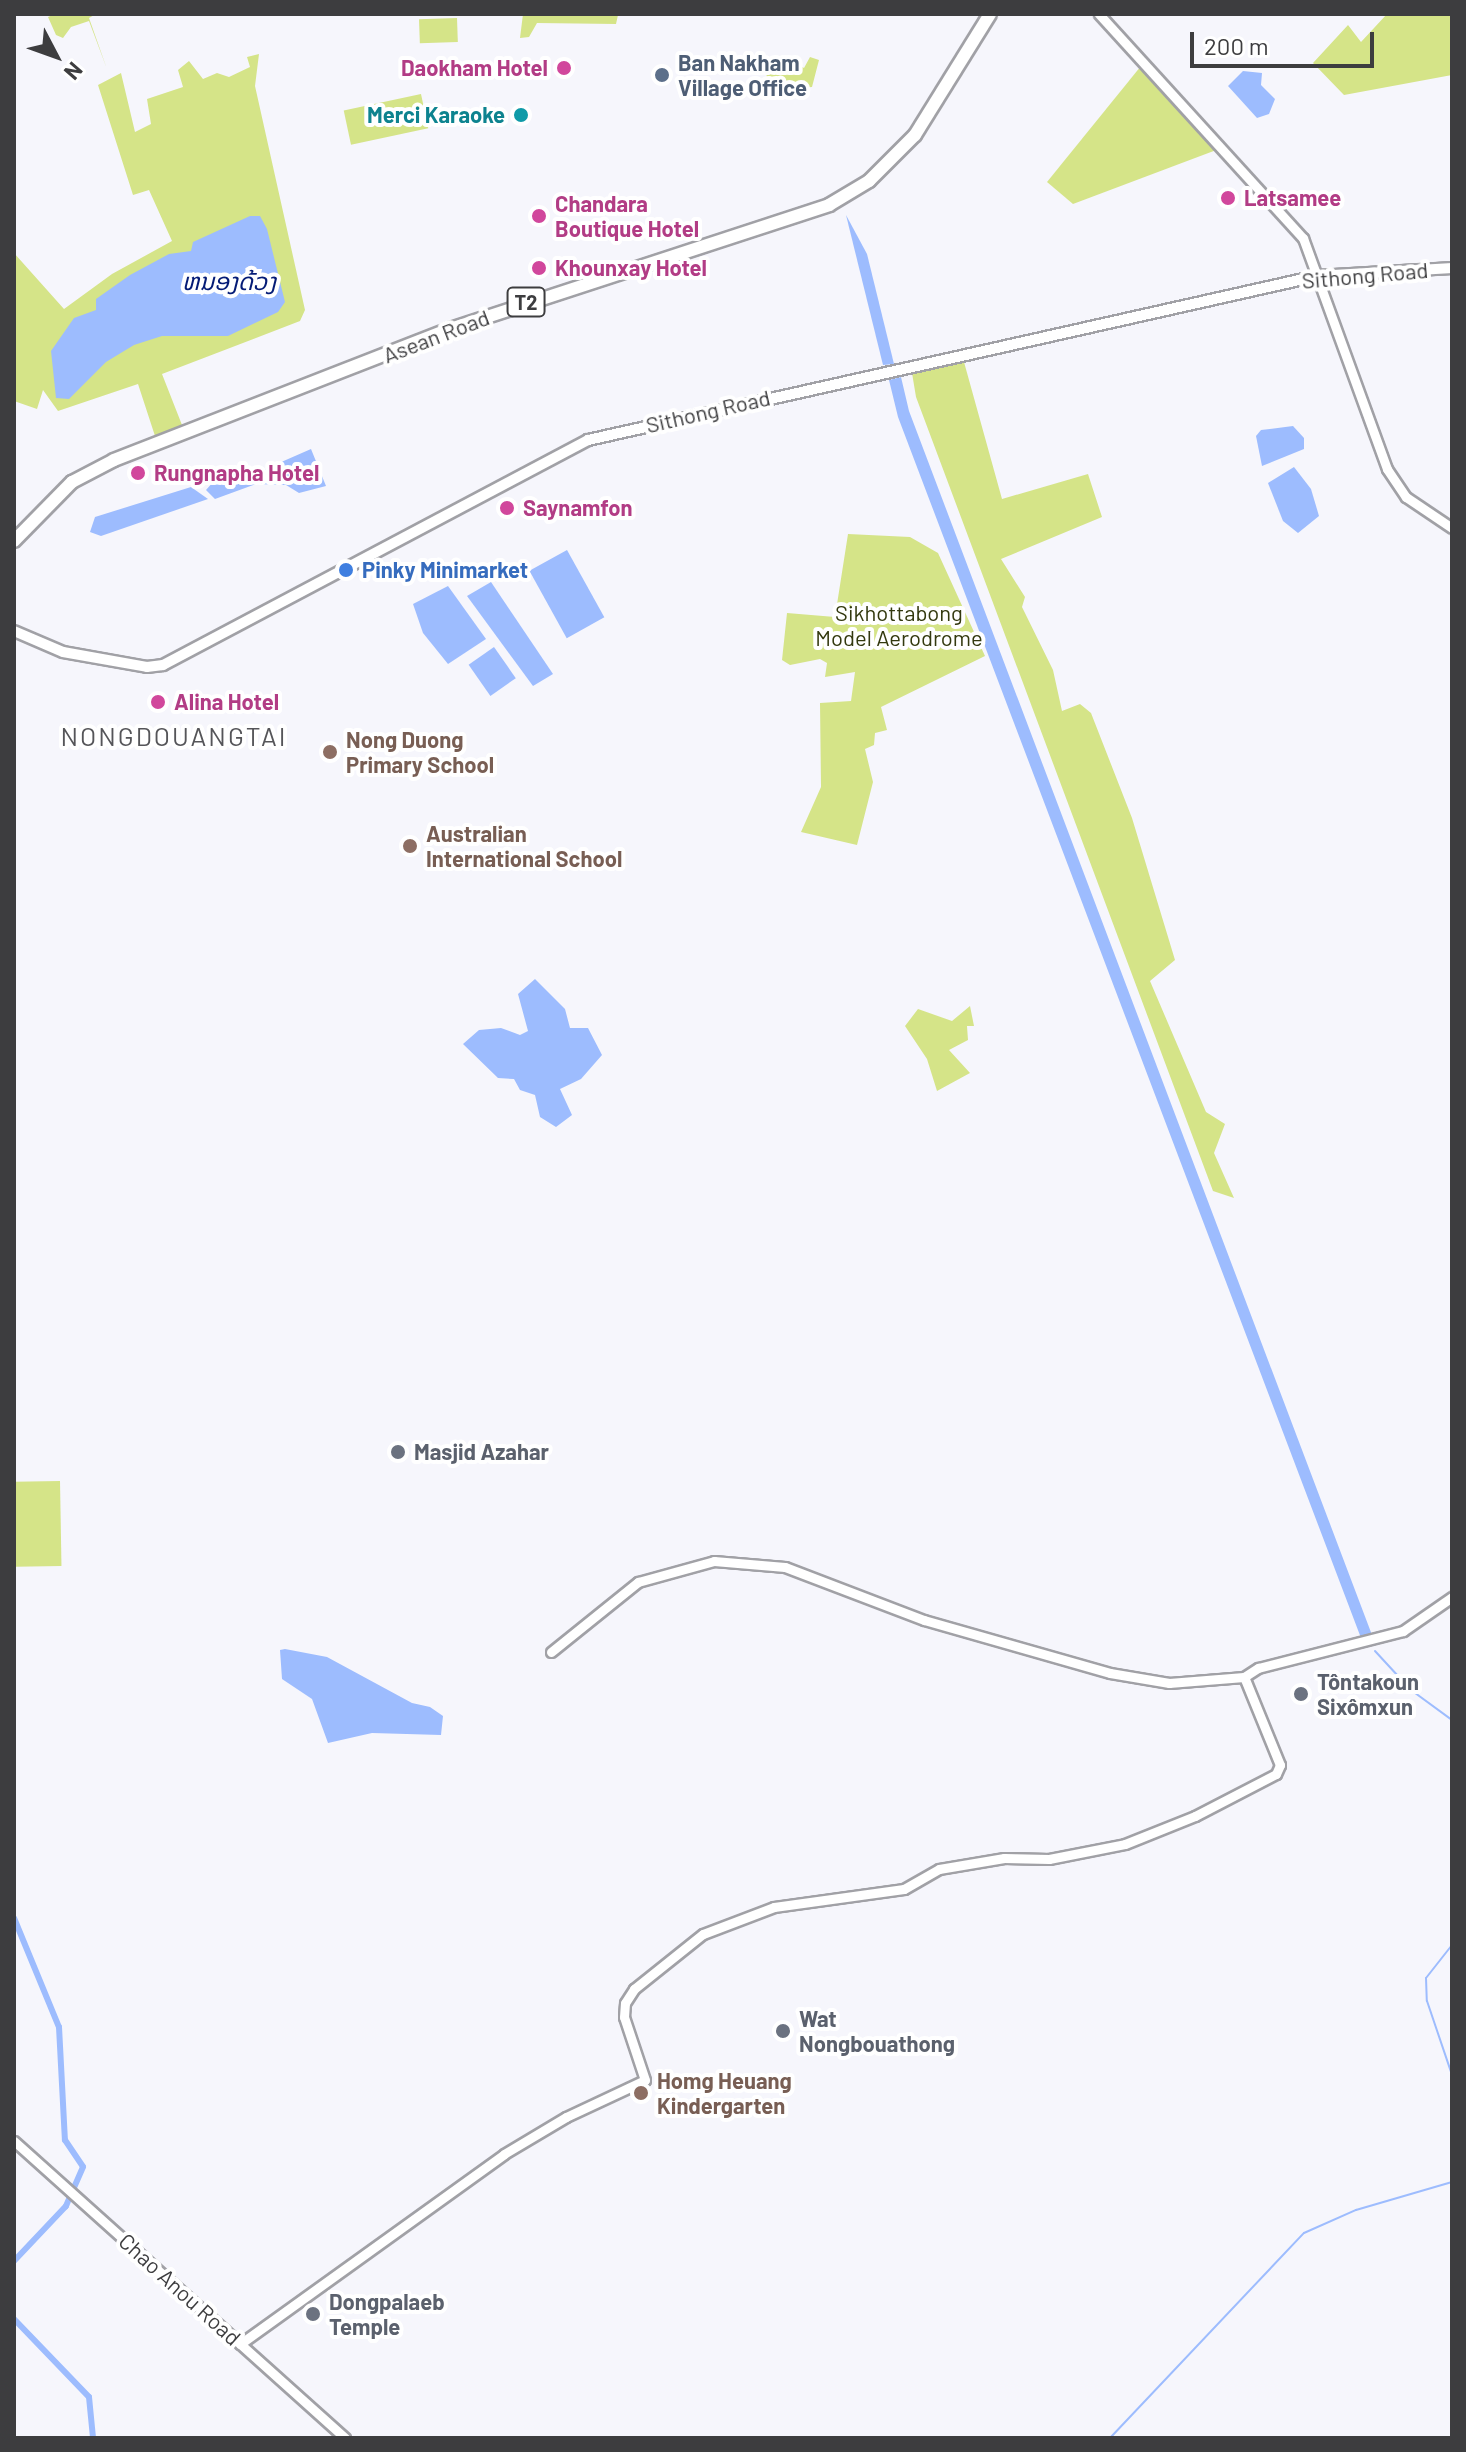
<!DOCTYPE html>
<meta charset="utf-8">
<style>
body{margin:0}
#map{position:relative;width:1466px;height:2452px;overflow:hidden;background:#f6f6fc;font-family:Barlow,"Noto Sans Lao",sans-serif}
div>[style]{position:absolute}
.green>*{inset:0;background:#d5e488;transform-origin:0 0}
.water>*{inset:0;background:#9dbcfe;transform-origin:0 0}
.stream>*{height:2px;margin:-1px;padding:0 1px;transform-origin:1px;border-radius:1px;background:#9dbcfe}
.canal>*{height:6px;margin:-3px;padding:0 3px;transform-origin:3px;border-radius:3px;background:#9dbcfe}
.roads{filter:drop-shadow(2px 0 #a1a1a6) drop-shadow(-2px 0 #a1a1a6) drop-shadow(0 2px #a1a1a6) drop-shadow(0 -2px #a1a1a6)}
.tertiary>*{height:9px;margin:-4.5px;padding:0 4.5px;transform-origin:4.5px;border-radius:4.5px;background:#fff}
.secondary>*{height:10px;margin:-5px;padding:0 5px;transform-origin:5px;border-radius:5px;background:#fff}
.primary>*{height:12px;margin:-6px;padding:0 6px;transform-origin:6px;border-radius:6px;background:#fff}
.dots>*{width:22px;height:22px;translate:-50% -50%;box-sizing:border-box;border:4px solid #fff;border-radius:50%}
span{translate:-50% -50%;white-space:nowrap;text-align:center;line-height:1.15;-webkit-text-stroke:8px #fff;paint-order:stroke}
.shield-label span{padding:2px 6px;background:#fff;border:2px solid;border-radius:6px;-webkit-text-stroke-width:0}
.shield-label{font-size:20px;color:#3d3d3f;font-weight:700}
.service-label{font-size:22px;color:#4e5e75;font-weight:700}
.left{translate:0 -50%;text-align:left}
.hotel-label{font-size:22px;color:#b23c85;font-weight:700}
.right{translate:-100% -50%;text-align:right}
.culture-label{font-size:22px;color:#0d838f;font-weight:700}
.street-label{font-size:22px;color:#3d3d3f}
.shop-label{font-size:22px;color:#366cbe;font-weight:700}
.park-label{font-size:22px;color:#33390f}
.education-label{font-size:22px;color:#785e54;font-weight:700}
.worship-label{font-size:22px;color:#5b616d;font-weight:700}
.water-label{font-size:24px;color:#041b76;font-style:italic}
.quarter-label{font-size:26px;color:#555559;letter-spacing:2px}
.frame{position:absolute;inset:0;border:16px solid #3d3d3f;pointer-events:none}
.north{position:absolute;left:16px;top:16px;width:80px;height:80px;-webkit-text-stroke:6px #fff;paint-order:stroke;rotate:131deg;font-size:22px;font-weight:700;line-height:32px;text-align:center;color:#3d3d3f}
.north::after{content:'';display:block;margin:auto;width:28px;height:36px;background:#3d3d3f;clip-path:polygon(50% 0,100% 100%,50% 72%,0 100%)}
.scale{position:absolute;left:1190px;top:32px;width:184px;height:36px;box-sizing:border-box;border:4px solid #3d3d3f;border-top:0;padding-left:10px;font-size:24px;line-height:28px;white-space:nowrap;color:#3d3d3f;-webkit-text-stroke:6px #fff;paint-order:stroke}
</style>
<div id="map">
<div class="green">
<div style="clip-path:polygon(55px 14px,96px 14px,89px 18px,107px 69px,89px 21px,71px 27px,63px 38px,56px 35px,48px 17px)"></div>
<div style="clip-path:polygon(523px 14px,613px 14px,618px 15px,616px 24px,537px 23px,529px 37px,520px 38px)"></div>
<div style="clip-path:polygon(1387px 14px,1452px 14px,1452px 75px,1344px 95px,1313px 63px,1348px 25px,1361px 42px)"></div>
<div style="left:457px;top:18px;width:24px;height:38px;rotate:88deg"></div>
<div style="clip-path:polygon(259px 54px,255px 86px,305px 310px,300px 321px,162px 374px,182px 425px,155px 436px,138px 384px,58px 411px,43px 390px,37px 409px,14px 401px,14px 253px,64px 309px,112px 274px,172px 241px,149px 190px,133px 195px,98px 85px,121px 73px,135px 132px,151px 124px,147px 99px,183px 87px,178px 70px,189px 61px,203px 79px,217px 73px,229px 77px,250px 67px,247px 57px)"></div>
<div style="clip-path:polygon(810px 57px,819px 60px,812px 87px,769px 91px,765px 65px,792px 61px,804px 68px)"></div>
<div style="clip-path:polygon(1141px 66px,1219px 149px,1073px 204px,1047px 182px)"></div>
<div style="left:421px;top:94px;width:35px;height:79px;rotate:78deg"></div>
<div style="clip-path:polygon(964px 362px,1002px 499px,1088px 474px,1102px 517px,1001px 559px,1025px 597px,1022px 607px,1053px 670px,1062px 711px,1080px 704px,1091px 713px,1132px 818px,1175px 960px,1150px 981px,1206px 1112px,1225px 1124px,1214px 1153px,1234px 1198px,1213px 1191px,916px 397px,912px 373px)"></div>
<div style="clip-path:polygon(848px 534px,910px 537px,938px 553px,985px 656px,881px 707px,887px 730px,875px 733px,874px 745px,865px 749px,873px 782px,857px 845px,801px 832px,821px 787px,820px 703px,851px 701px,855px 672px,825px 677px,827px 663px,820px 659px,790px 665px,782px 660px,787px 613px,835px 617px)"></div>
<div style="clip-path:polygon(970px 1006px,974px 1026px,967px 1026px,968px 1040px,949px 1050px,970px 1073px,937px 1091px,927px 1059px,905px 1026px,918px 1009px,952px 1021px)"></div>
<div style="left:60px;top:1481px;width:85px;height:46px;rotate:89deg"></div>
</div>
<div class="water">
<div style="clip-path:polygon(1243px 71px,1262px 73px,1261px 85px,1275px 99px,1269px 114px,1257px 118px,1228px 86px)"></div>
<div style="clip-path:polygon(846px 215px,867px 254px,894px 364px,883px 365px)"></div>
<div style="clip-path:polygon(250px 216px,260px 216px,267px 229px,285px 302px,278px 312px,228px 336px,162px 336px,134px 345px,106px 362px,69px 399px,56px 398px,51px 351px,74px 318px,96px 310px,96px 299px,130px 275px,169px 254px,191px 251px,193px 242px)"></div>
<div style="clip-path:polygon(901px 377px,909px 411px,1372px 1635px,1361px 1638px,898px 417px,889px 380px)"></div>
<div style="clip-path:polygon(1293px 426px,1304px 438px,1304px 449px,1262px 466px,1256px 436px,1261px 430px)"></div>
<div style="clip-path:polygon(311px 449px,326px 486px,299px 493px,286px 485px,256px 484px,215px 499px,206px 490px,214px 481px,263px 470px)"></div>
<div style="clip-path:polygon(1294px 467px,1311px 489px,1319px 516px,1298px 533px,1283px 521px,1268px 483px)"></div>
<div style="clip-path:polygon(191px 487px,208px 499px,101px 536px,90px 532px,95px 517px)"></div>
<div style="left:567px;top:550px;width:77px;height:43px;rotate:61deg"></div>
<div style="clip-path:polygon(491px 582px,553px 674px,533px 686px,467px 596px)"></div>
<div style="clip-path:polygon(448px 586px,486px 639px,448px 664px,423px 633px,413px 604px)"></div>
<div style="left:494px;top:647px;width:38px;height:31px;rotate:55deg"></div>
<div style="clip-path:polygon(535px 979px,565px 1009px,570px 1028px,588px 1028px,602px 1055px,581px 1079px,560px 1089px,572px 1115px,556px 1127px,540px 1117px,535px 1095px,520px 1090px,514px 1079px,498px 1078px,463px 1044px,479px 1030px,501px 1028px,520px 1035px,528px 1031px,518px 994px)"></div>
<div style="clip-path:polygon(285px 1649px,327px 1657px,412px 1703px,430px 1707px,443px 1716px,441px 1735px,372px 1733px,328px 1743px,312px 1699px,282px 1679px,280px 1650px)"></div>
</div>
<div class="stream">
<div style="left:1375px;top:1651px;width:53px;rotate:47.3deg"></div>
<div style="left:1411px;top:1690px;width:51px;rotate:36.2deg"></div>
<div style="left:1452px;top:1945px;width:42px;rotate:128.2deg"></div>
<div style="left:1426px;top:1978px;width:23px;rotate:88deg"></div>
<div style="left:1427px;top:2001px;width:78px;rotate:71.3deg"></div>
<div style="left:1110px;top:2438px;width:282px;rotate:-46.6deg"></div>
<div style="left:1304px;top:2233px;width:57px;rotate:-23.9deg"></div>
<div style="left:1356px;top:2210px;width:100px;rotate:-16.3deg"></div>
</div>
<div class="canal">
<div style="left:14px;top:1918px;width:118px;rotate:67.6deg"></div>
<div style="left:59px;top:2027px;width:113px;rotate:87deg"></div>
<div style="left:65px;top:2140px;width:32px;rotate:56deg"></div>
<div style="left:83px;top:2167px;width:43px;rotate:113.6deg"></div>
<div style="left:66px;top:2206px;width:76px;rotate:133.4deg"></div>
<div style="left:14px;top:2319px;width:108px;rotate:46.1deg"></div>
<div style="left:89px;top:2397px;width:41px;rotate:84.4deg"></div>
</div>
<div class="roads">
<div class="tertiary">
<div style="left:1099px;top:14px;width:303px;rotate:47.7deg"></div>
<div style="left:1303px;top:238px;width:246px;rotate:70deg"></div>
<div style="left:1387px;top:469px;width:34px;rotate:56deg"></div>
<div style="left:1406px;top:497px;width:55px;rotate:34deg"></div>
<div style="left:551px;top:1652px;width:112px;rotate:-38.8deg"></div>
<div style="left:638px;top:1582px;width:79px;rotate:-15.4deg"></div>
<div style="left:714px;top:1561px;width:71px;rotate:4.8deg"></div>
<div style="left:785px;top:1567px;width:149px;rotate:20.9deg"></div>
<div style="left:924px;top:1620px;width:193px;rotate:15.9deg"></div>
<div style="left:1110px;top:1673px;width:60px;rotate:9.6deg"></div>
<div style="left:1169px;top:1683px;width:75px;rotate:-4.6deg"></div>
<div style="left:1244px;top:1677px;width:17px;rotate:-33deg"></div>
<div style="left:1258px;top:1668px;width:150px;rotate:-14.3deg"></div>
<div style="left:1403px;top:1631px;width:60px;rotate:-34.8deg"></div>
<div style="left:14px;top:2141px;width:445px;rotate:41.9deg"></div>
<div style="left:240px;top:2344px;width:325px;rotate:-35.7deg"></div>
<div style="left:504px;top:2154px;width:72px;rotate:-30.8deg"></div>
<div style="left:566px;top:2117px;width:87px;rotate:-25.1deg"></div>
<div style="left:645px;top:2080px;width:66px;rotate:-108.4deg"></div>
<div style="left:624px;top:2017px;width:14px;rotate:-86deg"></div>
<div style="left:625px;top:2003px;width:17px;rotate:-57deg"></div>
<div style="left:634px;top:1989px;width:88px;rotate:-38.6deg"></div>
<div style="left:703px;top:1934px;width:76px;rotate:-20.8deg"></div>
<div style="left:774px;top:1907px;width:131px;rotate:-7.9deg"></div>
<div style="left:904px;top:1889px;width:40px;rotate:-29.7deg"></div>
<div style="left:939px;top:1869px;width:66px;rotate:-9.6deg"></div>
<div style="left:1004px;top:1858px;width:45px;rotate:1.3deg"></div>
<div style="left:1049px;top:1859px;width:77px;rotate:-11.2deg"></div>
<div style="left:1125px;top:1844px;width:75px;rotate:-21.8deg"></div>
<div style="left:1195px;top:1816px;width:91px;rotate:-27.4deg"></div>
<div style="left:1276px;top:1774px;width:10px;rotate:-66deg"></div>
<div style="left:1280px;top:1765px;width:95px;rotate:-112.2deg"></div>
</div>
<div class="secondary">
<div style="left:14px;top:631px;width:53px;rotate:23.2deg"></div>
<div style="left:63px;top:652px;width:85px;rotate:10.1deg"></div>
<div style="left:147px;top:667px;width:16px;rotate:-7deg"></div>
<div style="left:163px;top:665px;width:481px;rotate:-27.9deg"></div>
<div style="left:588px;top:440px;width:747px;rotate:-12.68deg"></div>
<div style="left:1317px;top:276px;width:135px;rotate:-3.4deg"></div>
</div>
<div class="primary">
<div style="left:14px;top:541px;width:83px;rotate:-45.5deg"></div>
<div style="left:72px;top:482px;width:47px;rotate:-27.6deg"></div>
<div style="left:114px;top:460px;width:361px;rotate:-21.3deg"></div>
<div style="left:450px;top:329px;width:399px;rotate:-18.1deg"></div>
<div style="left:829px;top:205px;width:47px;rotate:-31deg"></div>
<div style="left:869px;top:181px;width:65px;rotate:-45deg"></div>
<div style="left:915px;top:135px;width:142px;rotate:-58.2deg"></div>
</div>
</div>
<div class="dots">
<div style="left:564px;top:68px;background:#d1479c"></div>
<div style="left:662px;top:75px;background:#5c6f8a"></div>
<div style="left:521px;top:115px;background:#0f9aa8"></div>
<div style="left:1228px;top:198px;background:#d1479c"></div>
<div style="left:539px;top:216px;background:#d1479c"></div>
<div style="left:539px;top:268px;background:#d1479c"></div>
<div style="left:138px;top:473px;background:#d1479c"></div>
<div style="left:507px;top:508px;background:#d1479c"></div>
<div style="left:346px;top:570px;background:#3f7fe0"></div>
<div style="left:158px;top:702px;background:#d1479c"></div>
<div style="left:330px;top:752px;background:#8d6e63"></div>
<div style="left:410px;top:846px;background:#8d6e63"></div>
<div style="left:398px;top:1452px;background:#6b7280"></div>
<div style="left:1301px;top:1694px;background:#6b7280"></div>
<div style="left:783px;top:2031px;background:#6b7280"></div>
<div style="left:641px;top:2093px;background:#8d6e63"></div>
<div style="left:313px;top:2314px;background:#6b7280"></div>
</div>
<div class="shield-label">
<span style="left:526px;top:302px">T2</span>
</div>
<div class="service-label">
<span class="left" style="left:678px;top:75px">Ban Nakham<br>Village Office</span>
</div>
<div class="hotel-label">
<span class="right" style="left:548px;top:68px">Daokham Hotel</span>
<span class="left" style="left:1244px;top:198px">Latsamee</span>
<span class="left" style="left:555px;top:216px">Chandara<br>Boutique Hotel</span>
<span class="left" style="left:555px;top:268px">Khounxay Hotel</span>
<span class="left" style="left:154px;top:473px">Rungnapha Hotel</span>
<span class="left" style="left:523px;top:508px">Saynamfon</span>
<span class="left" style="left:174px;top:702px">Alina Hotel</span>
</div>
<div class="culture-label">
<span class="right" style="left:505px;top:115px">Merci Karaoke</span>
</div>
<div class="street-label">
<span style="left:1365px;top:275px;rotate:-5deg">Sithong Road</span>
<span style="left:436px;top:336px;rotate:-21deg">Asean Road</span>
<span style="left:708px;top:411px;rotate:-13deg">Sithong Road</span>
<span style="left:180px;top:2289px;rotate:42deg">Chao Anou Road</span>
</div>
<div class="shop-label">
<span class="left" style="left:362px;top:570px">Pinky Minimarket</span>
</div>
<div class="park-label">
<span style="left:899px;top:625px">Sikhottabong<br>Model Aerodrome</span>
</div>
<div class="education-label">
<span class="left" style="left:346px;top:752px">Nong Duong<br>Primary School</span>
<span class="left" style="left:426px;top:846px">Australian<br>International School</span>
<span class="left" style="left:657px;top:2093px">Homg Heuang<br>Kindergarten</span>
</div>
<div class="worship-label">
<span class="left" style="left:414px;top:1452px">Masjid Azahar</span>
<span class="left" style="left:1317px;top:1694px">Tôntakoun<br>Sixômxun</span>
<span class="left" style="left:799px;top:2031px">Wat<br>Nongbouathong</span>
<span class="left" style="left:329px;top:2314px">Dongpalaeb<br>Temple</span>
</div>
<div class="water-label">
<span style="left:229px;top:281px">ຫນອງດ້ວງ</span>
</div>
<div class="quarter-label">
<span style="left:174px;top:736px">NONGDOUANGTAI</span>
</div>
<div class="frame"></div>
<div class="north">N</div>
<div class="scale">200 m</div>
</div>
